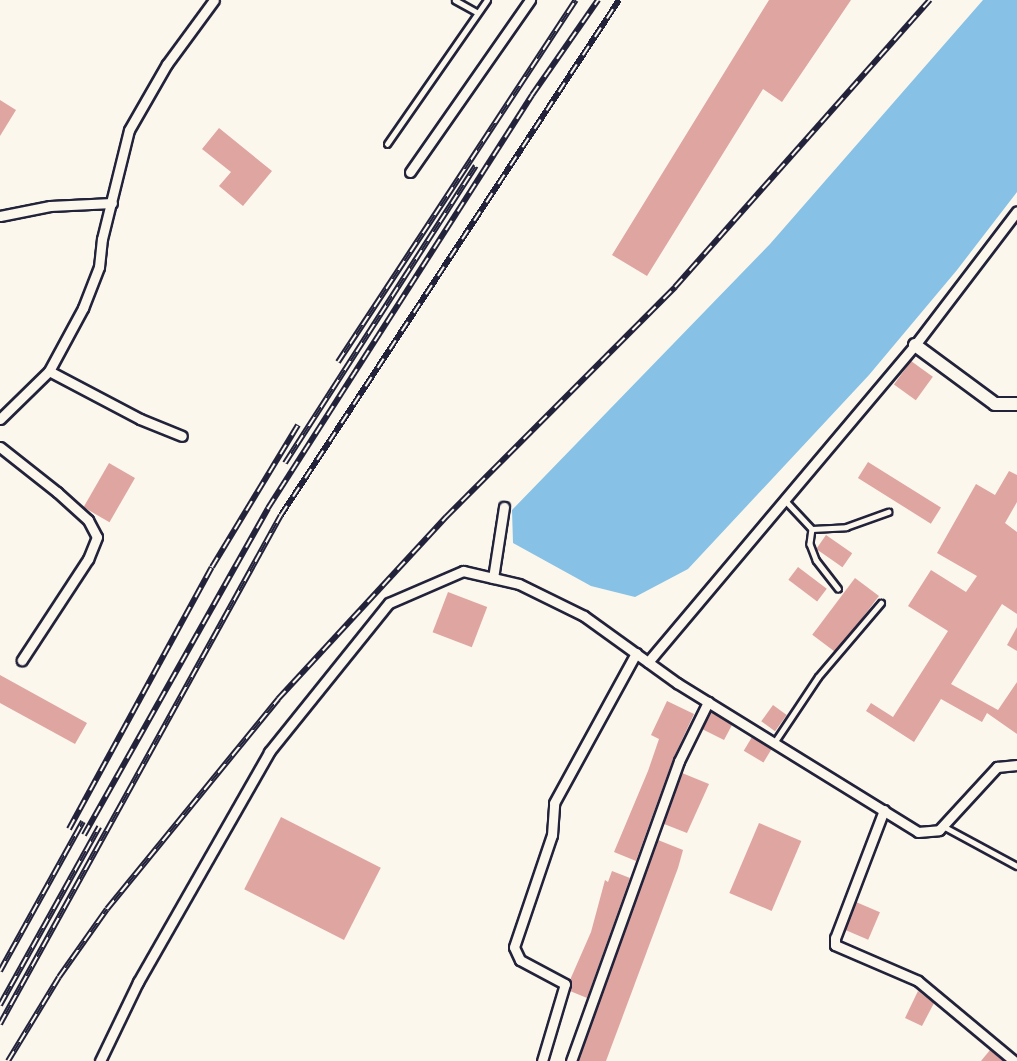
<!DOCTYPE html>
<style>
body{margin:0}
#map{position:relative;width:1017px;height:1061px;overflow:hidden;background:#fbf7ec;font-family:Kalam,sans-serif}
div>[style]{position:absolute}
.water>*{inset:0;background:#87c1e6}
.building>*{inset:0;background:#dfa5a1;transform-origin:0 0}
.roads{filter:drop-shadow(2px 0 #22223b) drop-shadow(-2px 0 #22223b) drop-shadow(0 2px #22223b) drop-shadow(0 -2px #22223b)}
.service>*{height:4.5px;margin:-2.25px;padding:0 2.25px;transform-origin:2.25px;border-radius:2.25px;background:#fbf7ec}
.minor>*{height:9px;margin:-4.5px;padding:0 4.5px;transform-origin:4.5px;border-radius:4.5px;background:#fbf7ec}
.tertiary>*{height:12px;margin:-6px;padding:0 6px;transform-origin:6px;border-radius:6px;background:#fbf7ec}
.rail>*{height:6px;margin-top:-3px;transform-origin:0;background:repeating-linear-gradient(90deg,#fbf7ec 0 11px,#22223b 0 22px);box-sizing:border-box;border-block:2px solid #22223b}
span{translate:-50% -50%;white-space:nowrap;text-align:center;line-height:1.15;-webkit-text-stroke:4.5px #fbf7ec;paint-order:stroke}
</style>
<div id="map">
<div class="water">
<div style="clip-path:polygon(983px 0,1017px 0,1017px 192px,957px 270px,869px 375px,688px 569px,635px 597px,591px 586px,513px 543px,512px 510px,770px 244px)"></div>
</div>
<div class="building">
<div style="clip-path:polygon(769px 0,851px 0,782px 102px,763px 89px,647px 276px,612px 255px)"></div>
<div style="clip-path:polygon(0 100px,16px 110px,0 136px)"></div>
<div style="clip-path:polygon(219px 128px,272px 171px,243px 206px,219px 186px,231px 172px,202px 149px)"></div>
<div style="left:911px;top:361px;width:27px;height:29px;rotate:36deg"></div>
<div style="left:868px;top:462px;width:86px;height:19px;rotate:32deg"></div>
<div style="left:109px;top:463px;width:30px;height:51px;rotate:30deg"></div>
<div style="clip-path:polygon(1009px 471px,1017px 475px,1017px 502px,1005px 523px,1017px 532px,1017px 614px,1002px 604px,951px 684px,998px 710px,1017px 682px,1017px 734px,987px 713px,982px 722px,941px 699px,914px 742px,866px 711px,871px 703px,893px 717px,948px 631px,908px 606px,931px 570px,966px 592px,977px 576px,937px 553px,976px 484px,995px 495px)"></div>
<div style="left:826px;top:535px;width:32px;height:17px;rotate:35deg"></div>
<div style="left:798px;top:567px;width:36px;height:16px;rotate:37deg"></div>
<div style="left:855px;top:578px;width:30px;height:71px;rotate:37deg"></div>
<div style="left:448px;top:592px;width:42px;height:43px;rotate:21deg"></div>
<div style="clip-path:polygon(1017px 627px,1017px 651px,1007px 645px)"></div>
<div style="clip-path:polygon(0 675px,87px 723px,75px 744px,0 703px)"></div>
<div style="clip-path:polygon(667px 701px,694px 714px,673px 759px,636px 861px,614px 852px,648px 771px,659px 739px,651px 735px)"></div>
<div style="left:773px;top:705px;width:17px;height:20px;rotate:36deg"></div>
<div style="clip-path:polygon(712px 712px,732px 725px,724px 740px,702px 729px)"></div>
<div style="left:752px;top:737px;width:23px;height:16px;rotate:31deg"></div>
<div style="clip-path:polygon(682px 773px,709px 784px,687px 833px,664px 824px)"></div>
<div style="left:281px;top:817px;width:112px;height:81px;rotate:27deg"></div>
<div style="left:759px;top:823px;width:46px;height:76px;rotate:23deg"></div>
<div style="clip-path:polygon(658px 840px,683px 850px,678px 868px,606px 1061px,578px 1061px)"></div>
<div style="clip-path:polygon(612px 871px,630px 878px,587px 998px,570px 991px,570px 980px,591px 932px,605px 880px,608px 882px)"></div>
<div style="left:856px;top:902px;width:26px;height:30px;rotate:23deg"></div>
<div style="clip-path:polygon(918px 991px,934px 1003px,922px 1026px,905px 1018px)"></div>
<div style="clip-path:polygon(990px 1050px,1003px 1061px,981px 1061px)"></div>
</div>
<div class="roads">
<div class="service">
<div style="left:455px;top:0;width:25px;rotate:29deg"></div>
<div style="left:387px;top:144px;width:175px;rotate:-55.2deg"></div>
<div style="left:785px;top:500px;width:40px;rotate:47deg"></div>
<div style="left:812px;top:529px;width:34px;rotate:-3deg"></div>
<div style="left:846px;top:527px;width:45px;rotate:-19.7deg"></div>
<div style="left:812px;top:529px;width:15px;rotate:98deg"></div>
<div style="left:810px;top:544px;width:17px;rotate:69deg"></div>
<div style="left:816px;top:560px;width:36px;rotate:52deg"></div>
<div style="left:774px;top:743px;width:79px;rotate:-56.3deg"></div>
<div style="left:818px;top:677px;width:97px;rotate:-49.6deg"></div>
<div style="left:943px;top:826px;width:84px;rotate:28.4deg"></div>
</div>
<div class="minor">
<div style="left:410px;top:172px;width:210px;rotate:-55.1deg"></div>
<div style="left:0;top:216px;width:51px;rotate:-11.3deg"></div>
<div style="left:50px;top:206px;width:62px;rotate:-2.8deg"></div>
<div style="left:49px;top:371px;width:103px;rotate:27.8deg"></div>
<div style="left:140px;top:419px;width:45px;rotate:22deg"></div>
<div style="left:0;top:419px;width:69px;rotate:-44.4deg"></div>
<div style="left:49px;top:371px;width:72px;rotate:-61.6deg"></div>
<div style="left:83px;top:308px;width:44px;rotate:-68.7deg"></div>
<div style="left:99px;top:267px;width:28px;rotate:-84deg"></div>
<div style="left:102px;top:239px;width:112px;rotate:-76.1deg"></div>
<div style="left:129px;top:130px;width:76px;rotate:-60.1deg"></div>
<div style="left:167px;top:64px;width:79px;rotate:-53.7deg"></div>
<div style="left:0;top:447px;width:73px;rotate:38.3deg"></div>
<div style="left:57px;top:492px;width:42px;rotate:42.1deg"></div>
<div style="left:88px;top:520px;width:19px;rotate:62deg"></div>
<div style="left:97px;top:537px;width:24px;rotate:112deg"></div>
<div style="left:88px;top:559px;width:121px;rotate:123.2deg"></div>
<div style="left:493px;top:578px;width:72px;rotate:-81.2deg"></div>
<div style="left:648px;top:662px;width:414px;rotate:-49.9deg"></div>
<div style="left:915px;top:345px;width:168px;rotate:-52.7deg"></div>
<div style="left:884px;top:810px;width:137px;rotate:110.9deg"></div>
<div style="left:835px;top:938px;width:7px;rotate:90deg"></div>
<div style="left:835px;top:945px;width:90px;rotate:23.4deg"></div>
<div style="left:918px;top:981px;width:125px;rotate:39.8deg"></div>
<div style="left:100px;top:1061px;width:88px;rotate:-64.3deg"></div>
<div style="left:138px;top:982px;width:265px;rotate:-60.3deg"></div>
<div style="left:269px;top:752px;width:191px;rotate:-51.2deg"></div>
<div style="left:389px;top:603px;width:81px;rotate:-23.4deg"></div>
<div style="left:463px;top:571px;width:57px;rotate:13.1deg"></div>
<div style="left:519px;top:584px;width:72px;rotate:26.2deg"></div>
<div style="left:584px;top:616px;width:115px;rotate:35.8deg"></div>
<div style="left:677px;top:683px;width:283px;rotate:31.7deg"></div>
<div style="left:918px;top:832px;width:21px;rotate:-5deg"></div>
<div style="left:939px;top:830px;width:86px;rotate:-47.4deg"></div>
<div style="left:997px;top:767px;width:20px;rotate:-6deg"></div>
<div style="left:542px;top:1061px;width:80px;rotate:-73.4deg"></div>
<div style="left:565px;top:984px;width:51px;rotate:-151.9deg"></div>
<div style="left:520px;top:960px;width:14px;rotate:-115deg"></div>
<div style="left:514px;top:947px;width:118px;rotate:-71.3deg"></div>
<div style="left:552px;top:835px;width:32px;rotate:-86deg"></div>
<div style="left:554px;top:803px;width:171px;rotate:-61.3deg"></div>
<div style="left:571px;top:1061px;width:319px;rotate:-70.2deg"></div>
<div style="left:679px;top:761px;width:66px;rotate:-63.8deg"></div>
</div>
<div class="tertiary">
<div style="left:915px;top:345px;width:99px;rotate:36.4deg"></div>
<div style="left:995px;top:404px;width:22px"></div>
</div>
</div>
<div class="rail">
<div style="left:338px;top:362px;width:433px;rotate:-56.7deg"></div>
<div style="left:285px;top:463px;width:353px;rotate:-57.3deg"></div>
<div style="left:69px;top:829px;width:298px;rotate:-61.4deg"></div>
<div style="left:212px;top:567px;width:166px;rotate:-58.8deg"></div>
<div style="left:84px;top:835px;width:375px;rotate:-60.6deg"></div>
<div style="left:268px;top:508px;width:490px;rotate:-57.4deg"></div>
<div style="left:532px;top:95px;width:116px;rotate:-55.2deg"></div>
<div style="left:0;top:971px;width:171px;rotate:-61deg"></div>
<div style="left:0;top:1005px;width:204px;rotate:-60.9deg"></div>
<div style="left:0;top:1024px;width:581px;rotate:-61.1deg"></div>
<div style="left:281px;top:515px;width:616px;rotate:-56.72deg"></div>
<div style="left:8px;top:1061px;width:98px;rotate:-58.7deg"></div>
<div style="left:59px;top:977px;width:83px;rotate:-54.8deg"></div>
<div style="left:107px;top:909px;width:271px;rotate:-50.8deg"></div>
<div style="left:278px;top:699px;width:248px;rotate:-47.3deg"></div>
<div style="left:446px;top:517px;width:325px;rotate:-45.1deg"></div>
<div style="left:675px;top:287px;width:384px;rotate:-48.4deg"></div>
</div>
</div>
